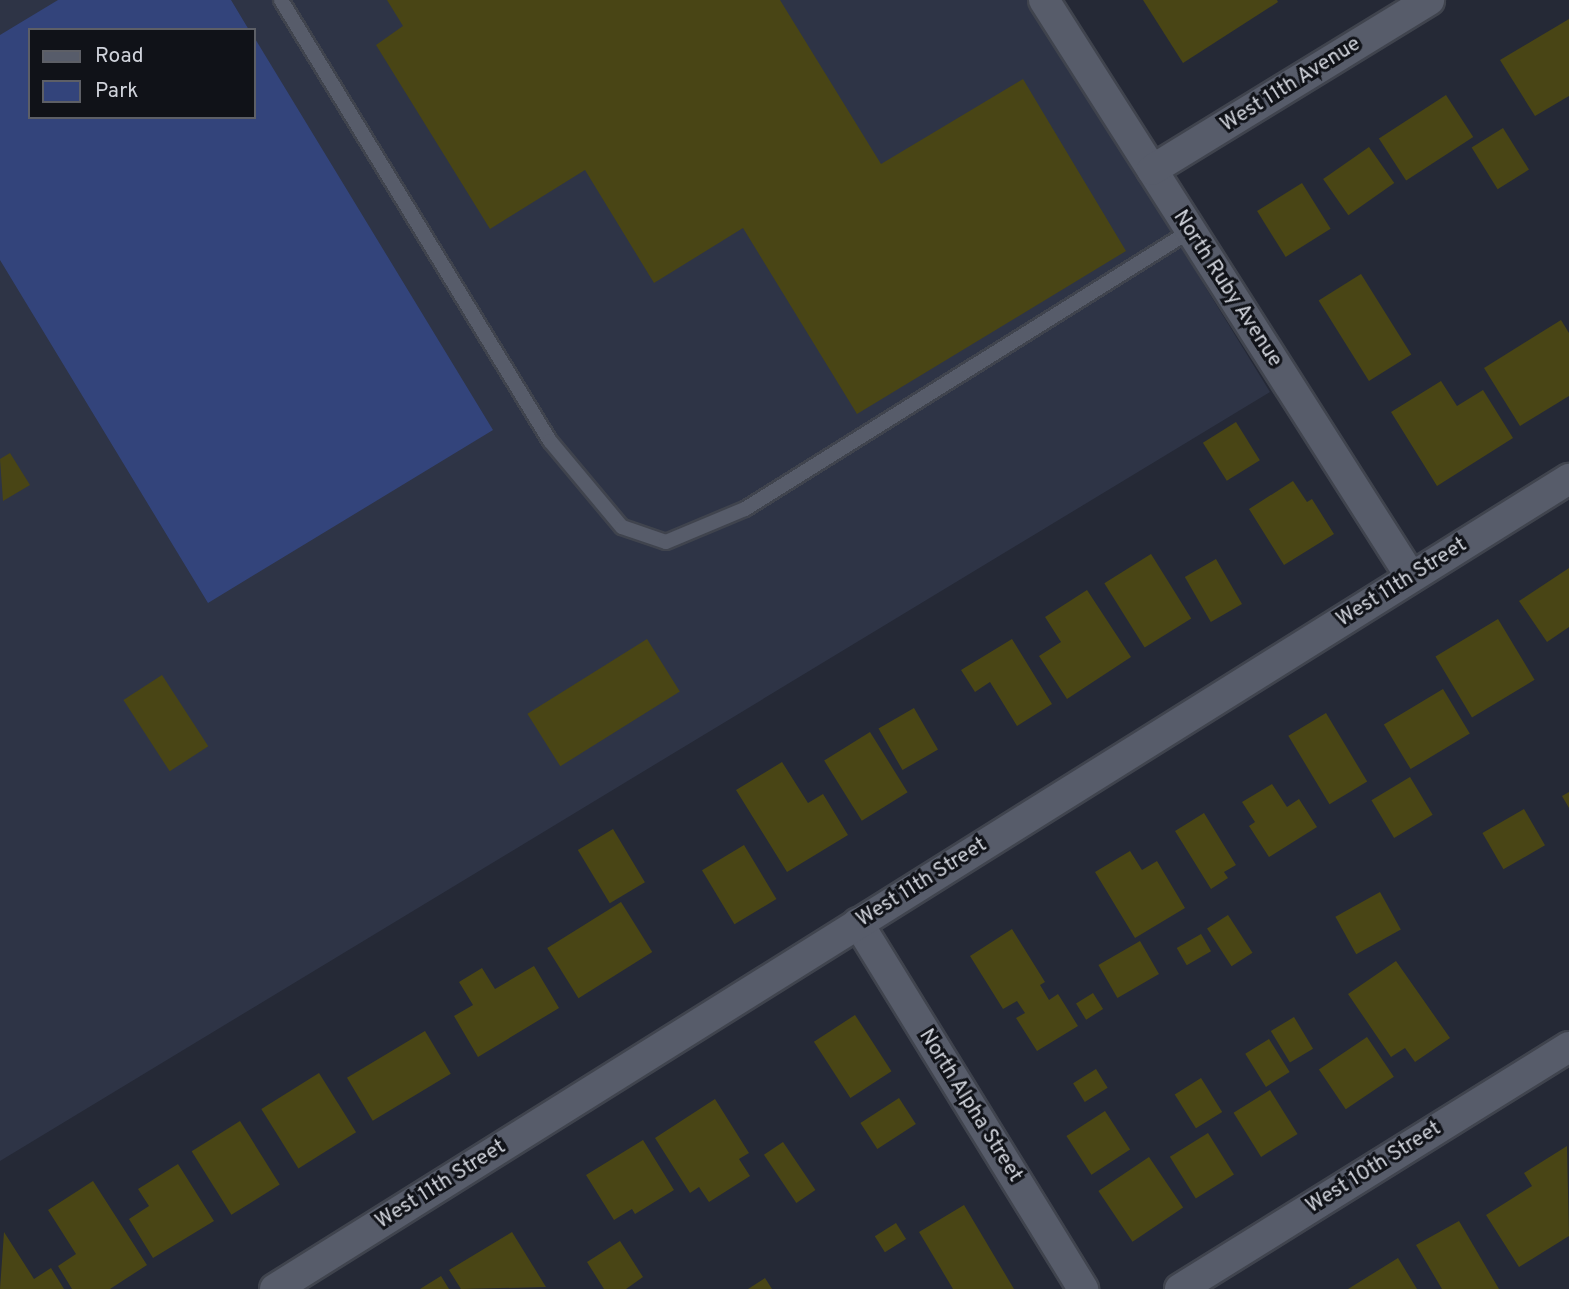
<!DOCTYPE html>
<style>
body{margin:0}
#map{position:relative;width:1569px;height:1289px;overflow:hidden;background:#252936;font-family:Overpass,sans-serif}
div>[style]{position:absolute}
.built>*{inset:0;background:#2e3446}
.green>*{inset:0;background:#33447b}
.building>*{inset:0;background:#494515;transform-origin:0 0}
.roads{filter:drop-shadow(2px 0 #40444e) drop-shadow(-2px 0 #40444e) drop-shadow(0 2px #40444e) drop-shadow(0 -2px #40444e)}
.lane>*{height:14px;margin:-7px;padding:0 7px;transform-origin:7px;border-radius:7px;background:#575c6a}
.street>*{height:30px;margin:-15px;padding:0 15px;transform-origin:15px;border-radius:15px;background:#575c6a}
span{translate:-50% -50%;white-space:nowrap;text-align:center;line-height:1.15;-webkit-text-stroke:6px #101218;paint-order:stroke}
.street-label{font-size:21px;color:#d0d3db}
.legend{position:absolute;left:28px;top:28px;width:228px;height:91px;box-sizing:border-box;background:#101218;border:2px solid #5d5f66;margin:0;padding:9px 12px;list-style:none;font-size:21px;color:#d0d3db}
.legend li{display:flex;align-items:center;gap:14px;height:35px}
.legend b{width:35px;border:2px solid #5d5f66}
</style>
<div id="map">
<div class="built">
<div style="clip-path:polygon(evenodd,0 0,1029px 0,1270px 392px,0 1161px,0 0,30px 30px,254px 30px,254px 117px,30px 117px,30px 30px)"></div>
</div>
<div class="green">
<div style="clip-path:polygon(58px 0,231px 0,249px 30px,30px 30px,30px 117px,254px 117px,254px 37px,493px 430px,208px 603px,0 260px,0 35px)"></div>
</div>
<div class="building">
<div style="clip-path:polygon(387px 0,780px 0,881px 164px,1023px 79px,1126px 251px,857px 414px,743px 228px,654px 283px,585px 170px,490px 229px,376px 45px,403px 26px)"></div>
<div style="clip-path:polygon(1143px 0,1277px 0,1278px 2px,1183px 63px)"></div>
<div style="clip-path:polygon(1569px 19px,1569px 96px,1535px 116px,1500px 60px)"></div>
<div style="left:1446px;top:95px;width:50px;height:80px;rotate:57deg"></div>
<div style="left:1503px;top:128px;width:49px;height:37px;rotate:58deg"></div>
<div style="left:1369px;top:147px;width:44px;height:56px;rotate:55deg"></div>
<div style="left:1302px;top:183px;width:54px;height:53px;rotate:58deg"></div>
<div style="left:1361px;top:274px;width:95px;height:50px;rotate:58deg"></div>
<div style="clip-path:polygon(1561px 320px,1569px 333px,1569px 396px,1520px 426px,1484px 368px)"></div>
<div style="clip-path:polygon(1441px 381px,1457px 406px,1483px 390px,1513px 438px,1437px 486px,1391px 412px)"></div>
<div style="left:1236px;top:422px;width:45px;height:39px;rotate:58deg"></div>
<div style="clip-path:polygon(10px 453px,30px 485px,3px 501px,0 459px)"></div>
<div style="clip-path:polygon(1293px 481px,1307px 502px,1312px 499px,1334px 534px,1284px 565px,1249px 509px)"></div>
<div style="left:1151px;top:554px;width:76px;height:55px;rotate:58deg"></div>
<div style="left:1216px;top:559px;width:52px;height:36px;rotate:60deg"></div>
<div style="clip-path:polygon(1569px 568px,1569px 627px,1547px 642px,1519px 601px)"></div>
<div style="clip-path:polygon(1087px 590px,1131px 657px,1067px 699px,1039px 656px,1061px 642px,1045px 617px)"></div>
<div style="left:1498px;top:619px;width:71px;height:73px;rotate:59deg"></div>
<div style="left:647px;top:639px;width:62px;height:141px;rotate:58deg"></div>
<div style="clip-path:polygon(1012px 639px,1052px 704px,1017px 726px,990px 682px,975px 692px,961px 670px)"></div>
<div style="left:162px;top:675px;width:85px;height:46px;rotate:57deg"></div>
<div style="left:1443px;top:689px;width:52px;height:69px;rotate:59deg"></div>
<div style="left:914px;top:708px;width:48px;height:41px;rotate:60deg"></div>
<div style="left:1326px;top:713px;width:80px;height:44px;rotate:59deg"></div>
<div style="left:870px;top:732px;width:71px;height:54px;rotate:58deg"></div>
<div style="clip-path:polygon(782px 762px,808px 803px,823px 794px,848px 835px,787px 872px,736px 790px)"></div>
<div style="left:1410px;top:777px;width:44px;height:45px;rotate:59deg"></div>
<div style="clip-path:polygon(1272px 784px,1287px 807px,1299px 799px,1317px 827px,1269px 857px,1249px 826px,1255px 822px,1242px 802px)"></div>
<div style="clip-path:polygon(1569px 792px,1569px 808px,1562px 796px)"></div>
<div style="left:1524px;top:809px;width:42px;height:48px;rotate:60deg"></div>
<div style="clip-path:polygon(1204px 813px,1236px 865px,1224px 872px,1228px 878px,1211px 889px,1175px 831px)"></div>
<div style="left:613px;top:829px;width:62px;height:41px;rotate:59deg"></div>
<div style="left:744px;top:845px;width:63px;height:49px;rotate:59deg"></div>
<div style="clip-path:polygon(1130px 851px,1142px 870px,1157px 861px,1185px 908px,1135px 938px,1095px 872px)"></div>
<div style="left:1380px;top:892px;width:43px;height:51px;rotate:61deg"></div>
<div style="left:621px;top:902px;width:59px;height:87px;rotate:58deg"></div>
<div style="left:1228px;top:915px;width:45px;height:25px;rotate:57deg"></div>
<div style="clip-path:polygon(1012px 929px,1045px 982px,1040px 985px,1049px 1000px,1058px 994px,1078px 1026px,1037px 1051px,1016px 1018px,1025px 1013px,1017px 1001px,1003px 1009px,970px 956px)"></div>
<div style="left:1201px;top:934px;width:20px;height:28px;rotate:60deg"></div>
<div style="left:1140px;top:941px;width:38px;height:48px;rotate:60deg"></div>
<div style="clip-path:polygon(1396px 961px,1450px 1038px,1415px 1062px,1405px 1048px,1391px 1057px,1348px 994px)"></div>
<div style="clip-path:polygon(534px 966px,559px 1008px,478px 1057px,454px 1016px,473px 1005px,459px 982px,482px 968px,495px 989px)"></div>
<div style="left:1093px;top:993px;width:19px;height:20px;rotate:58deg"></div>
<div style="left:855px;top:1015px;width:67px;height:49px;rotate:57deg"></div>
<div style="left:1294px;top:1017px;width:37px;height:27px;rotate:59deg"></div>
<div style="left:425px;top:1031px;width:50px;height:91px;rotate:59deg"></div>
<div style="left:1367px;top:1037px;width:48px;height:58px;rotate:56deg"></div>
<div style="left:1269px;top:1039px;width:39px;height:28px;rotate:58deg"></div>
<div style="left:1096px;top:1069px;width:22px;height:27px;rotate:58deg"></div>
<div style="left:319px;top:1073px;width:70px;height:68px;rotate:58deg"></div>
<div style="left:1201px;top:1078px;width:40px;height:31px;rotate:58deg"></div>
<div style="left:1270px;top:1090px;width:52px;height:43px;rotate:58deg"></div>
<div style="left:899px;top:1098px;width:31px;height:46px;rotate:57deg"></div>
<div style="clip-path:polygon(715px 1099px,749px 1153px,739px 1159px,750px 1176px,709px 1202px,699px 1187px,690px 1193px,655px 1138px)"></div>
<div style="left:1105px;top:1111px;width:46px;height:46px;rotate:57deg"></div>
<div style="left:240px;top:1121px;width:75px;height:57px;rotate:58deg"></div>
<div style="left:1208px;top:1133px;width:49px;height:45px;rotate:58deg"></div>
<div style="clip-path:polygon(643px 1140px,674px 1190px,635px 1214px,632px 1209px,614px 1220px,586px 1175px)"></div>
<div style="left:783px;top:1142px;width:58px;height:23px;rotate:56deg"></div>
<div style="clip-path:polygon(1567px 1146px,1569px 1236px,1519px 1267px,1486px 1215px,1532px 1186px,1524px 1173px)"></div>
<div style="left:1149px;top:1157px;width:61px;height:61px;rotate:56deg"></div>
<div style="clip-path:polygon(178px 1164px,214px 1221px,153px 1258px,129px 1219px,149px 1206px,138px 1189px)"></div>
<div style="clip-path:polygon(93px 1181px,147px 1265px,110px 1289px,72px 1289px,58px 1266px,76px 1254px,48px 1210px)"></div>
<div style="clip-path:polygon(964px 1205px,1014px 1289px,953px 1289px,919px 1232px)"></div>
<div style="clip-path:polygon(1459px 1221px,1499px 1289px,1442px 1289px,1416px 1245px)"></div>
<div style="left:896px;top:1223px;width:19px;height:25px;rotate:58deg"></div>
<div style="clip-path:polygon(4px 1232px,34px 1279px,51px 1268px,64px 1289px,0 1289px)"></div>
<div style="clip-path:polygon(512px 1232px,546px 1287px,461px 1289px,449px 1270px)"></div>
<div style="clip-path:polygon(620px 1241px,643px 1277px,626px 1289px,604px 1289px,587px 1262px)"></div>
<div style="clip-path:polygon(1398px 1258px,1417px 1289px,1348px 1289px)"></div>
<div style="clip-path:polygon(441px 1276px,449px 1289px,420px 1289px)"></div>
<div style="clip-path:polygon(765px 1278px,772px 1289px,748px 1289px)"></div>
</div>
<div class="roads">
<div class="lane">
<div style="left:281px;top:0;width:517px;rotate:58.62deg"></div>
<div style="left:550px;top:441px;width:112px;rotate:50.1deg"></div>
<div style="left:622px;top:527px;width:46px;rotate:18.8deg"></div>
<div style="left:666px;top:542px;width:86px;rotate:-22.7deg"></div>
<div style="left:745px;top:509px;width:525px;rotate:-31.99deg"></div>
</div>
<div class="street">
<div style="left:1044px;top:0;width:684px;rotate:57.54deg"></div>
<div style="left:1152px;top:170px;width:325px;rotate:-31.5deg"></div>
<div style="left:858px;top:923px;width:430px;rotate:58.4deg"></div>
<div style="left:275px;top:1289px;width:1527px;rotate:-32.05deg"></div>
<div style="left:1180px;top:1289px;width:458px;rotate:-31.9deg"></div>
</div>
</div>
<div class="street-label">
<span style="left:1291px;top:85px;rotate:-32deg">West 11th Avenue</span>
<span style="left:1227px;top:289px;rotate:57deg">North Ruby Avenue</span>
<span style="left:1402px;top:583px;rotate:-32deg">West 11th Street</span>
<span style="left:922px;top:883px;rotate:-32deg">West 11th Street</span>
<span style="left:970px;top:1106px;rotate:58deg">North Alpha Street</span>
<span style="left:1374px;top:1168px;rotate:-32deg">West 10th Street</span>
<span style="left:441px;top:1185px;rotate:-32deg">West 11th Street</span>
</div>
<ul class="legend">
<li><b style="height:9px;background:#575c6a"></b>Road</li>
<li><b style="height:19px;background:#33447b"></b>Park</li>
</ul>
</div>
